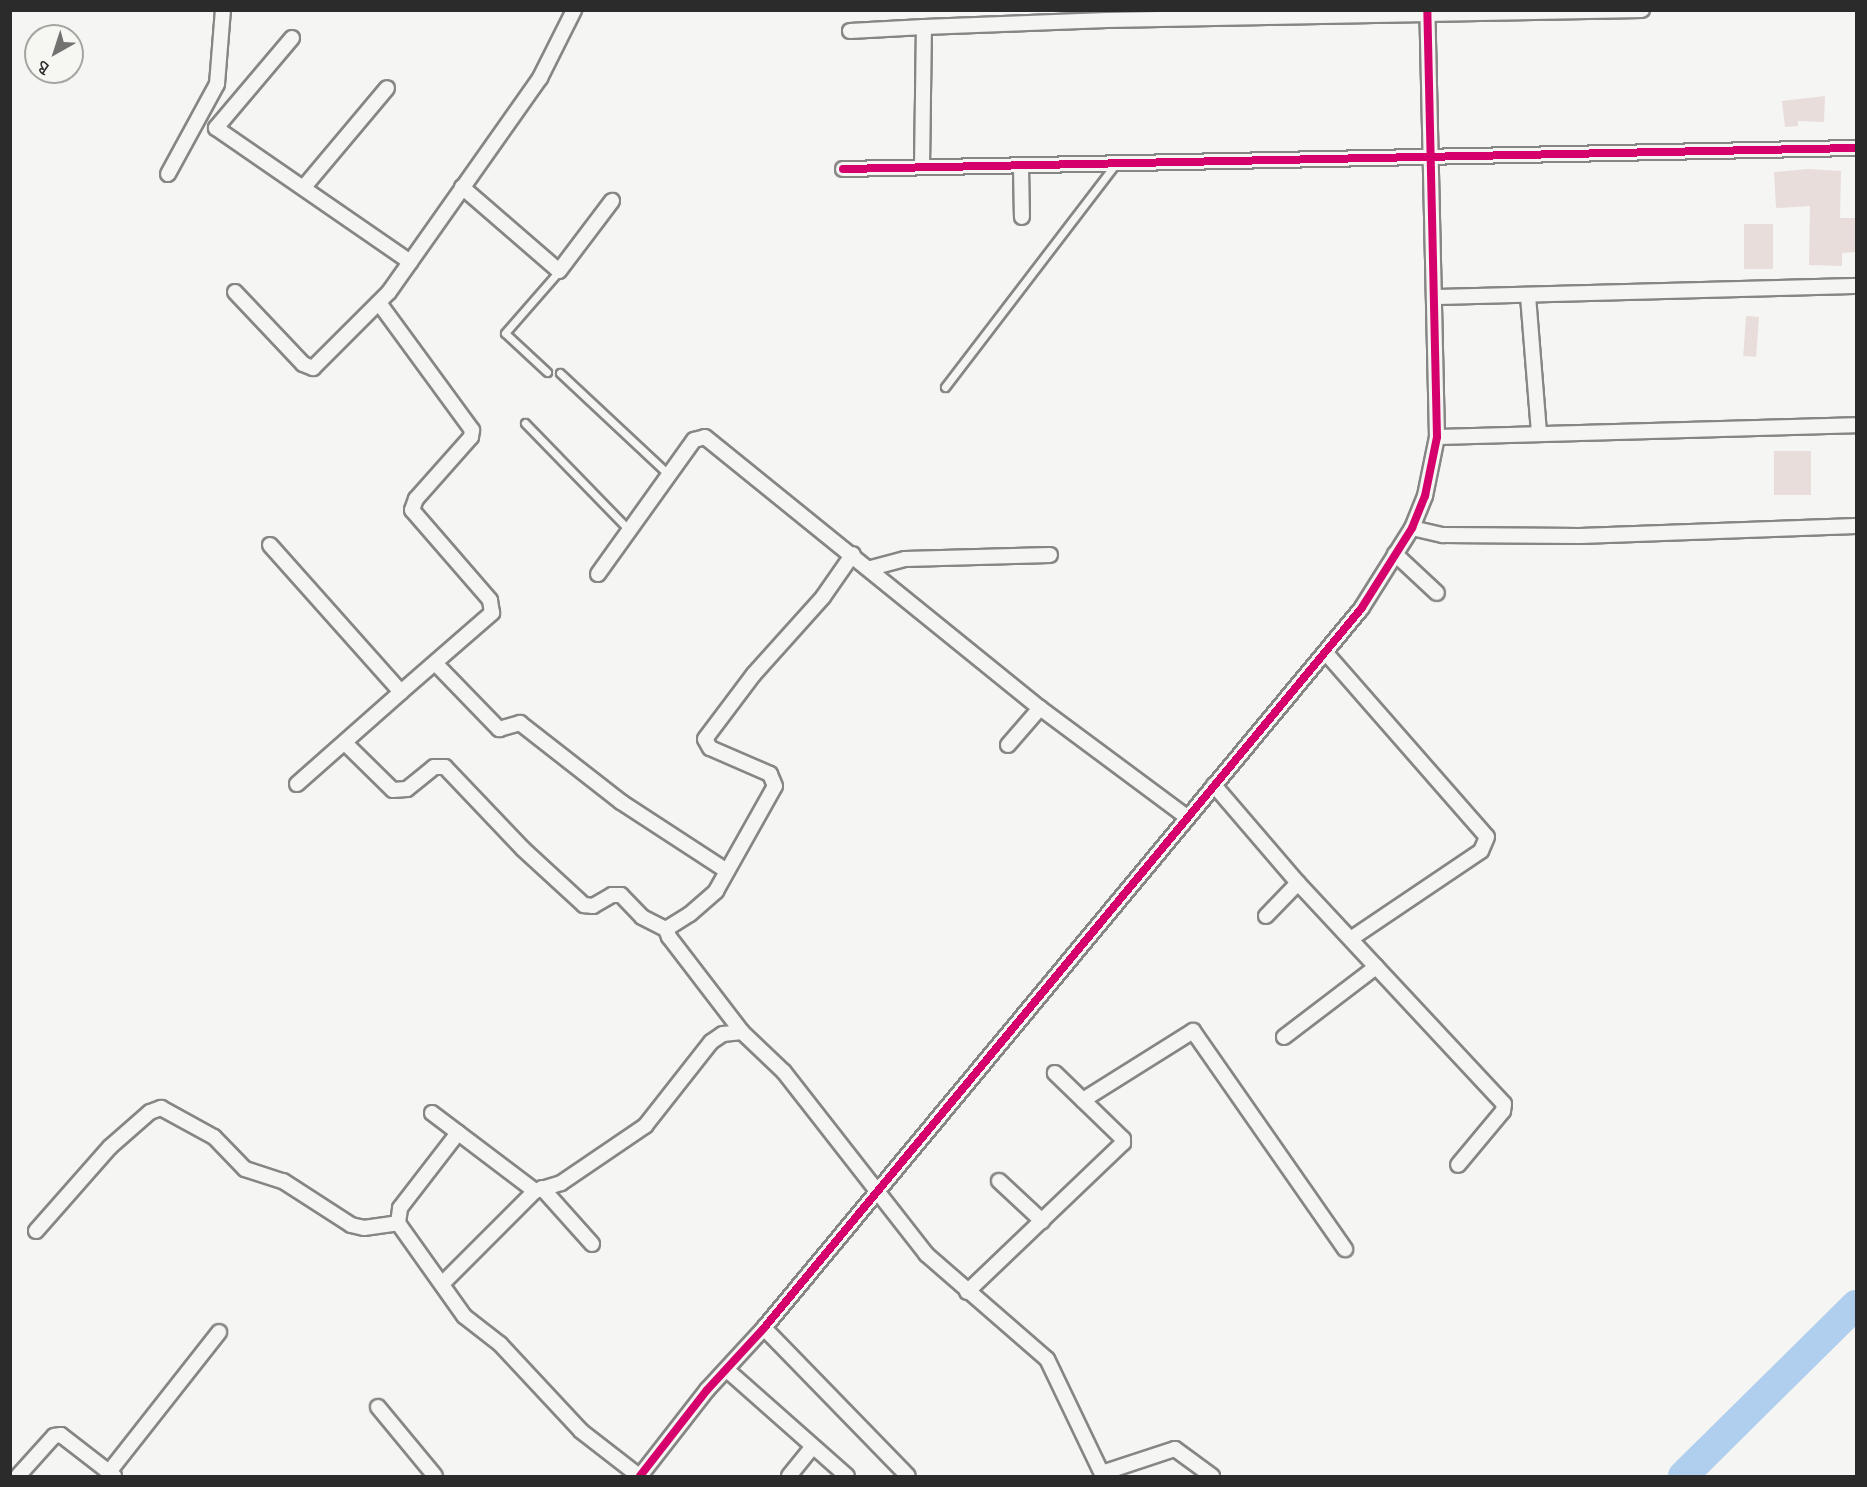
<!DOCTYPE html>
<style>
body{margin:0}
#map{position:relative;width:1867px;height:1487px;overflow:hidden;background:#f5f5f3;font-family:"Indie Flower",sans-serif}
div>[style]{position:absolute}
.river>*{height:30px;margin:-15px;padding:0 15px;transform-origin:15px;border-radius:15px;background:#b0ceee}
.building>*{inset:0;background:#e8ddda;transform-origin:0 0}
.roads{filter:drop-shadow(2px 0 #868685) drop-shadow(-2px 0 #868685) drop-shadow(0 2px #868685) drop-shadow(0 -2px #868685)}
.service>*{height:7px;margin:-3.5px;padding:0 3.5px;transform-origin:3.5px;border-radius:3.5px;background:#f5f5f3}
.minor>*{height:14px;margin:-7px;padding:0 7px;transform-origin:7px;border-radius:7px;background:#f5f5f3}
.cycleway>*{height:8px;margin:-4px;padding:0 4px;transform-origin:4px;border-radius:4px;background:#d6006c}
span{translate:-50% -50%;white-space:nowrap;text-align:center;line-height:1.15;-webkit-text-stroke:4.5px #f6f6f2;paint-order:stroke}
.frame{position:absolute;inset:0;border:12px solid #2b2b2b;pointer-events:none}
.north{position:absolute;left:24px;top:24px;width:60px;height:60px;box-sizing:border-box;background:#f6f6f2;border:2px solid #a5a5a2;border-radius:50%;rotate:219deg;font-size:16px;font-weight:700;line-height:24px;text-align:center;color:#2b2b2b}
.north::after{content:'';display:block;margin:auto;width:21px;height:27px;background:#727271;clip-path:polygon(50% 0,100% 100%,50% 72%,0 100%)}
</style>
<div id="map">
<div class="river">
<div style="left:1683px;top:1476px;width:243px;rotate:-44.7deg"></div>
</div>
<div class="building">
<div style="clip-path:polygon(1825px 96px,1824px 122px,1798px 121px,1798px 126px,1785px 127px,1782px 101px)"></div>
<div style="clip-path:polygon(1808px 169px,1841px 171px,1840px 218px,1857px 218px,1857px 252px,1842px 253px,1842px 266px,1809px 265px,1810px 206px,1776px 208px,1774px 172px)"></div>
<div style="left:1744px;top:224px;width:29px;height:45px"></div>
<div style="left:1746px;top:316px;width:13px;height:40px;rotate:4deg"></div>
<div style="left:1774px;top:451px;width:37px;height:44px"></div>
</div>
<div class="roads">
<div class="service">
<div style="left:547px;top:372px;width:57px;rotate:-137.1deg"></div>
<div style="left:505px;top:333px;width:82px;rotate:-48.9deg"></div>
<div style="left:560px;top:373px;width:151px;rotate:43.1deg"></div>
<div style="left:945px;top:387px;width:280px;rotate:-52.6deg"></div>
<div style="left:525px;top:423px;width:149px;rotate:45.8deg"></div>
</div>
<div class="minor">
<div style="left:850px;top:31px;width:74px;rotate:-3.1deg"></div>
<div style="left:292px;top:38px;width:118px;rotate:130.2deg"></div>
<div style="left:216px;top:128px;width:236px;rotate:34.6deg"></div>
<div style="left:922px;top:167px;width:140px;rotate:-89.2deg"></div>
<div style="left:924px;top:27px;width:183px;rotate:-2.2deg"></div>
<div style="left:1107px;top:20px;width:535px;rotate:-1.07deg"></div>
<div style="left:1021px;top:167px;width:50px;rotate:88.9deg"></div>
<div style="left:843px;top:169px;width:1013px;rotate:-1.19deg"></div>
<div style="left:168px;top:174px;width:102px;rotate:-61.4deg"></div>
<div style="left:217px;top:84px;width:74px;rotate:-85.4deg"></div>
<div style="left:304px;top:187px;width:129px;rotate:-50deg"></div>
<div style="left:462px;top:187px;width:128px;rotate:40.9deg"></div>
<div style="left:559px;top:271px;width:88px;rotate:-52.9deg"></div>
<div style="left:235px;top:292px;width:99px;rotate:46.6deg"></div>
<div style="left:303px;top:364px;width:11px;rotate:22deg"></div>
<div style="left:313px;top:368px;width:107px;rotate:-45deg"></div>
<div style="left:389px;top:292px;width:262px;rotate:-54.8deg"></div>
<div style="left:540px;top:78px;width:76px;rotate:-63.4deg"></div>
<div style="left:1528px;top:296px;width:137px;rotate:85.4deg"></div>
<div style="left:1436px;top:297px;width:420px;rotate:-1.5deg"></div>
<div style="left:1437px;top:437px;width:419px;rotate:-1.6deg"></div>
<div style="left:1412px;top:528px;width:32px;rotate:13deg"></div>
<div style="left:1443px;top:535px;width:137px;rotate:0.4deg"></div>
<div style="left:1580px;top:536px;width:276px;rotate:-2.1deg"></div>
<div style="left:270px;top:545px;width:197px;rotate:48.3deg"></div>
<div style="left:401px;top:692px;width:121px;rotate:-41deg"></div>
<div style="left:492px;top:613px;width:13px;rotate:-99deg"></div>
<div style="left:490px;top:600px;width:119px;rotate:-130.9deg"></div>
<div style="left:412px;top:510px;width:12px;rotate:-70deg"></div>
<div style="left:416px;top:499px;width:83px;rotate:-48.4deg"></div>
<div style="left:471px;top:437px;width:7px;rotate:-82deg"></div>
<div style="left:472px;top:430px;width:157px;rotate:-126.2deg"></div>
<div style="left:1395px;top:554px;width:57px;rotate:42.9deg"></div>
<div style="left:871px;top:568px;width:35px;rotate:-15deg"></div>
<div style="left:905px;top:559px;width:145px;rotate:-1.6deg"></div>
<div style="left:598px;top:574px;width:165px;rotate:-54.4deg"></div>
<div style="left:694px;top:440px;width:11px;rotate:-15deg"></div>
<div style="left:705px;top:437px;width:431px;rotate:39deg"></div>
<div style="left:1040px;top:708px;width:183px;rotate:36.6deg"></div>
<div style="left:1326px;top:653px;width:244px;rotate:48.8deg"></div>
<div style="left:1487px;top:837px;width:15px;rotate:113deg"></div>
<div style="left:1481px;top:851px;width:156px;rotate:146deg"></div>
<div style="left:436px;top:664px;width:91px;rotate:45.9deg"></div>
<div style="left:499px;top:729px;width:22px;rotate:-16deg"></div>
<div style="left:520px;top:723px;width:128px;rotate:38deg"></div>
<div style="left:621px;top:802px;width:126px;rotate:33.1deg"></div>
<div style="left:345px;top:743px;width:67px;rotate:44.4deg"></div>
<div style="left:393px;top:790px;width:14px;rotate:-4deg"></div>
<div style="left:407px;top:789px;width:35px;rotate:-39deg"></div>
<div style="left:434px;top:767px;width:11px"></div>
<div style="left:445px;top:767px;width:113px;rotate:46.4deg"></div>
<div style="left:523px;top:849px;width:83px;rotate:42.6deg"></div>
<div style="left:584px;top:905px;width:9px;rotate:6deg"></div>
<div style="left:593px;top:906px;width:22px;rotate:-30deg"></div>
<div style="left:612px;top:895px;width:9px"></div>
<div style="left:621px;top:895px;width:30px;rotate:46deg"></div>
<div style="left:642px;top:917px;width:27px;rotate:27deg"></div>
<div style="left:1008px;top:745px;width:49px;rotate:-49.1deg"></div>
<div style="left:297px;top:784px;width:139px;rotate:-41.5deg"></div>
<div style="left:1214px;top:785px;width:129px;rotate:49.4deg"></div>
<div style="left:1298px;top:883px;width:302px;rotate:47deg"></div>
<div style="left:1504px;top:1104px;width:7px;rotate:98deg"></div>
<div style="left:1503px;top:1111px;width:70px;rotate:129.8deg"></div>
<div style="left:1266px;top:916px;width:46px;rotate:-45.9deg"></div>
<div style="left:742px;top:1032px;width:120px;rotate:-127.5deg"></div>
<div style="left:669px;top:937px;width:9px;rotate:-111deg"></div>
<div style="left:666px;top:929px;width:28px;rotate:-32deg"></div>
<div style="left:690px;top:914px;width:35px;rotate:-41deg"></div>
<div style="left:716px;top:891px;width:120px;rotate:-60.7deg"></div>
<div style="left:775px;top:786px;width:13px;rotate:-113deg"></div>
<div style="left:770px;top:774px;width:65px;rotate:-156.6deg"></div>
<div style="left:710px;top:748px;width:10px;rotate:-119deg"></div>
<div style="left:705px;top:739px;width:81px;rotate:-53deg"></div>
<div style="left:754px;top:674px;width:103px;rotate:-48.1deg"></div>
<div style="left:823px;top:597px;width:52px;rotate:-55.1deg"></div>
<div style="left:1284px;top:1037px;width:116px;rotate:-37.3deg"></div>
<div style="left:1083px;top:1100px;width:130px;rotate:-32.1deg"></div>
<div style="left:1193px;top:1031px;width:266px;rotate:55.1deg"></div>
<div style="left:432px;top:1113px;width:129px;rotate:37.1deg"></div>
<div style="left:999px;top:1181px;width:59px;rotate:42.9deg"></div>
<div style="left:542px;top:1188px;width:75px;rotate:48.2deg"></div>
<div style="left:398px;top:1223px;width:15px;rotate:-82deg"></div>
<div style="left:400px;top:1208px;width:95px;rotate:-52.3deg"></div>
<div style="left:36px;top:1231px;width:112px;rotate:-48.6deg"></div>
<div style="left:110px;top:1147px;width:53px;rotate:-41.2deg"></div>
<div style="left:150px;top:1112px;width:12px;rotate:-20deg"></div>
<div style="left:161px;top:1108px;width:60px;rotate:28.7deg"></div>
<div style="left:214px;top:1137px;width:45px;rotate:45.9deg"></div>
<div style="left:245px;top:1169px;width:40px;rotate:18deg"></div>
<div style="left:283px;top:1181px;width:81px;rotate:32.9deg"></div>
<div style="left:351px;top:1225px;width:13px;rotate:13deg"></div>
<div style="left:364px;top:1228px;width:34px;rotate:-8deg"></div>
<div style="left:398px;top:1223px;width:114px;rotate:54.6deg"></div>
<div style="left:464px;top:1316px;width:46px;rotate:37.9deg"></div>
<div style="left:500px;top:1344px;width:119px;rotate:47deg"></div>
<div style="left:581px;top:1431px;width:73px;rotate:37.8deg"></div>
<div style="left:442px;top:1284px;width:132px;rotate:-45deg"></div>
<div style="left:535px;top:1191px;width:27px;rotate:-17deg"></div>
<div style="left:561px;top:1183px;width:102px;rotate:-34.2deg"></div>
<div style="left:645px;top:1126px;width:107px;rotate:-51.8deg"></div>
<div style="left:711px;top:1042px;width:14px;rotate:-34deg"></div>
<div style="left:723px;top:1034px;width:19px;rotate:-6deg"></div>
<div style="left:742px;top:1032px;width:58px;rotate:43.6deg"></div>
<div style="left:784px;top:1072px;width:231px;rotate:52deg"></div>
<div style="left:926px;top:1254px;width:160px;rotate:41deg"></div>
<div style="left:1047px;top:1359px;width:130px;rotate:64.4deg"></div>
<div style="left:967px;top:1292px;width:216px;rotate:-43.7deg"></div>
<div style="left:1123px;top:1143px;width:4px;rotate:-90deg"></div>
<div style="left:1123px;top:1139px;width:95px;rotate:-135.9deg"></div>
<div style="left:764px;top:1328px;width:206px;rotate:45.8deg"></div>
<div style="left:727px;top:1370px;width:160px;rotate:41.5deg"></div>
<div style="left:378px;top:1407px;width:89px;rotate:50.4deg"></div>
<div style="left:109px;top:1472px;width:178px;rotate:-51.8deg"></div>
<div style="left:1102px;top:1473px;width:77px;rotate:-18.2deg"></div>
<div style="left:1175px;top:1449px;width:46px;rotate:36.1deg"></div>
<div style="left:18px;top:1476px;width:54px;rotate:-48deg"></div>
<div style="left:54px;top:1436px;width:7px;rotate:-8deg"></div>
<div style="left:61px;top:1435px;width:67px;rotate:37.7deg"></div>
<div style="left:640px;top:1476px;width:109px;rotate:-52.1deg"></div>
<div style="left:707px;top:1390px;width:84px;rotate:-47.4deg"></div>
<div style="left:764px;top:1328px;width:935px;rotate:-50.3deg"></div>
<div style="left:1361px;top:609px;width:96px;rotate:-57.8deg"></div>
<div style="left:1412px;top:528px;width:35px;rotate:-68deg"></div>
<div style="left:1425px;top:496px;width:60px;rotate:-78.5deg"></div>
<div style="left:1437px;top:437px;width:427px;rotate:-91.3deg"></div>
<div style="left:789px;top:1476px;width:38px;rotate:-51deg"></div>
</div>
</div>
<div class="cycleway">
<div style="left:843px;top:169px;width:1013px;rotate:-1.19deg"></div>
<div style="left:640px;top:1476px;width:109px;rotate:-52.1deg"></div>
<div style="left:707px;top:1390px;width:84px;rotate:-47.4deg"></div>
<div style="left:764px;top:1328px;width:935px;rotate:-50.3deg"></div>
<div style="left:1361px;top:609px;width:96px;rotate:-57.8deg"></div>
<div style="left:1412px;top:528px;width:35px;rotate:-68deg"></div>
<div style="left:1425px;top:496px;width:60px;rotate:-78.5deg"></div>
<div style="left:1437px;top:437px;width:427px;rotate:-91.3deg"></div>
</div>
<div class="frame"></div>
<div class="north">B</div>
</div>
